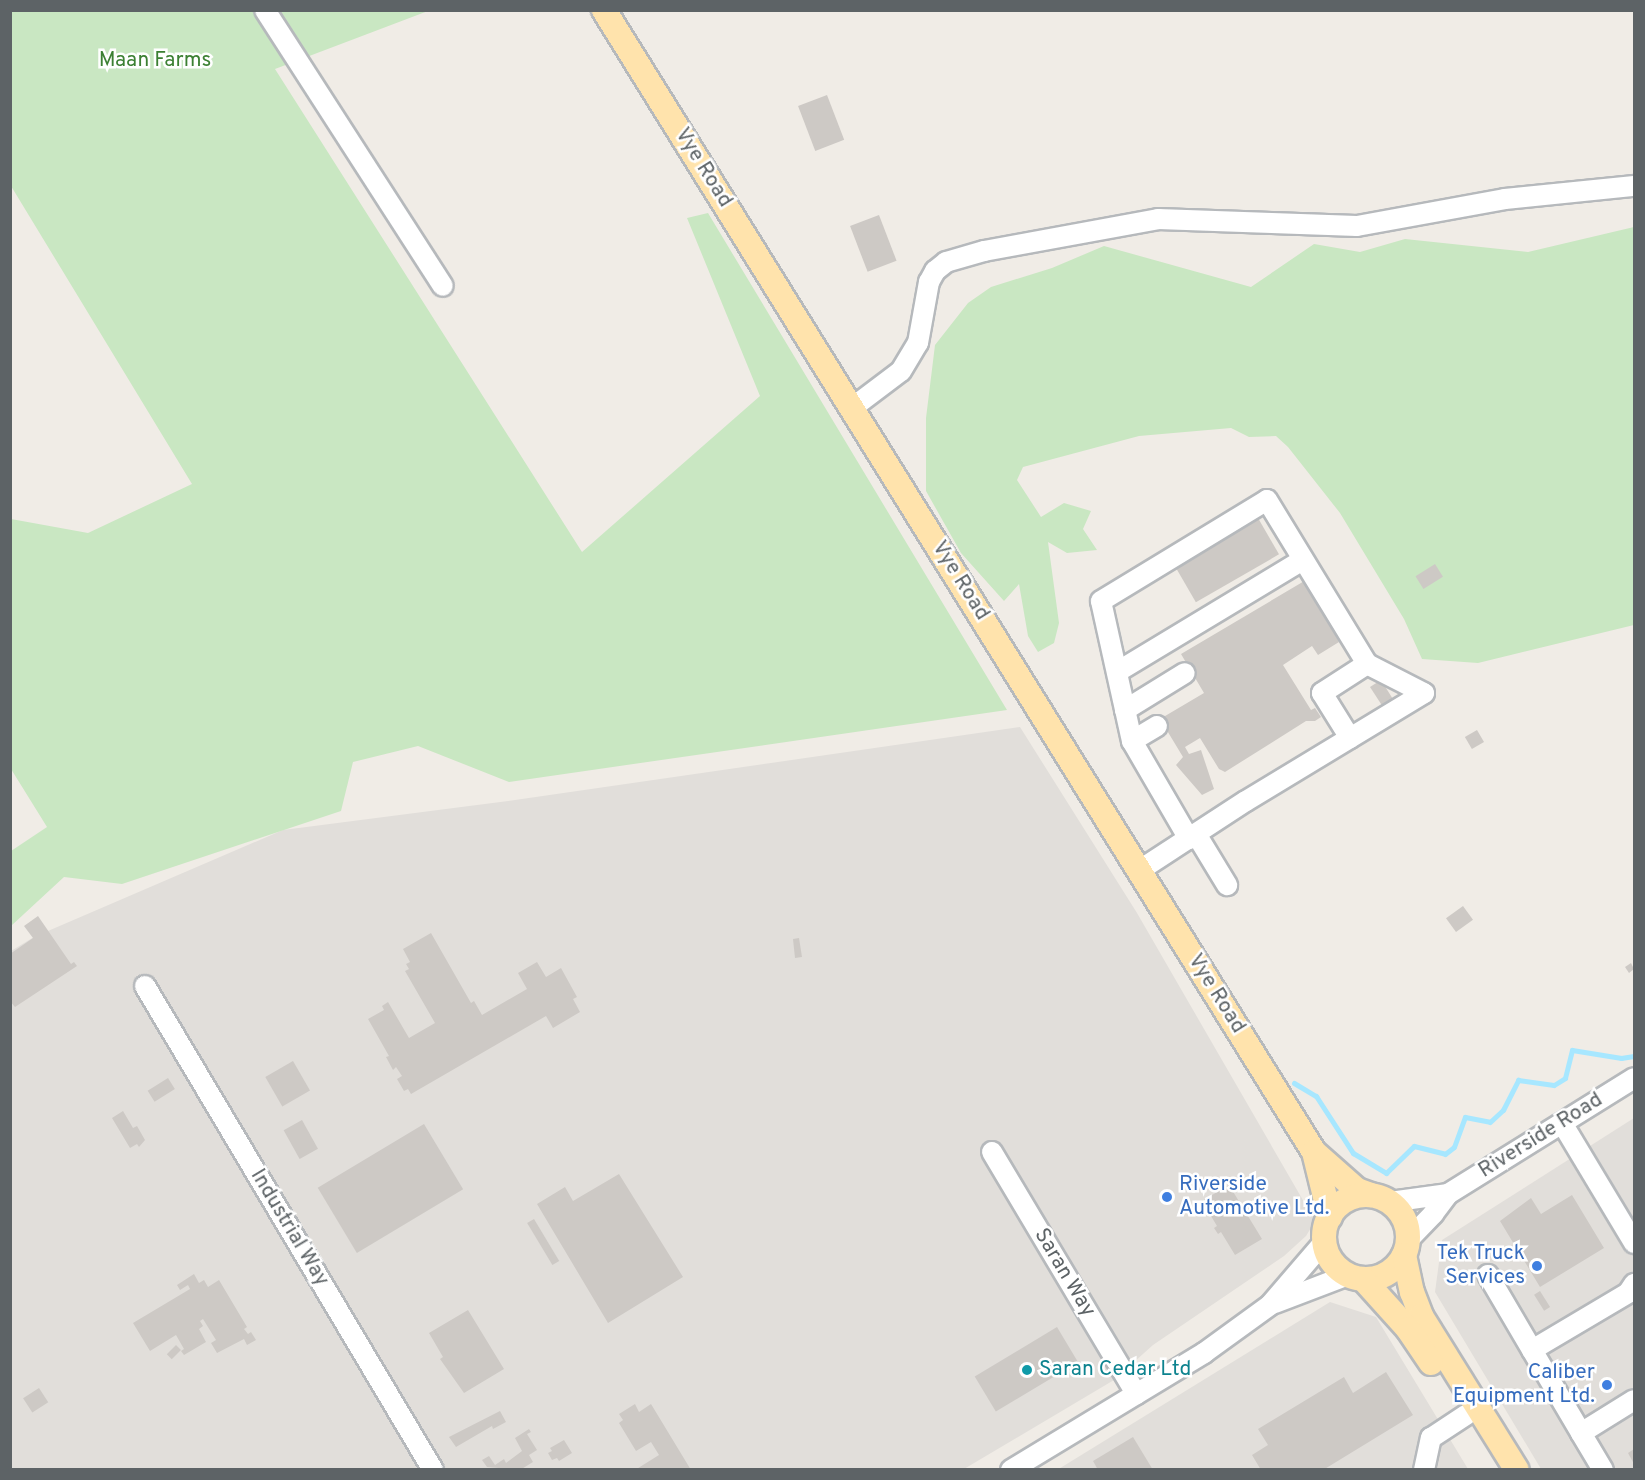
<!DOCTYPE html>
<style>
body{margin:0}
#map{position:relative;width:1645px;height:1480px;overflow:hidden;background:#f0ece6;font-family:Overpass,sans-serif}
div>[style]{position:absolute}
.industrial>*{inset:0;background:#e1deda}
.green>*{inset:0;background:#c9e7c2}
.stream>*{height:5px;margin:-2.5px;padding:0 2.5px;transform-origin:2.5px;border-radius:2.5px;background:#a7e7ff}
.building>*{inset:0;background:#cdc9c5;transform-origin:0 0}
.roads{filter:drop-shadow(2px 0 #b6b9bc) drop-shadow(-2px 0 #b6b9bc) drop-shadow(0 2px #b6b9bc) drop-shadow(0 -2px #b6b9bc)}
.minor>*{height:20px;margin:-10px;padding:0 10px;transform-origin:10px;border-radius:10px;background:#fff}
.major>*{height:24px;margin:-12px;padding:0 12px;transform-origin:12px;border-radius:12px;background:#ffe3ac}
.major>.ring{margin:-12px;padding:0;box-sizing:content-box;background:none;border:24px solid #ffe3ac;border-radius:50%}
.dots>*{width:16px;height:16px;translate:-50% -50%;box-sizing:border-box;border:3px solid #fff;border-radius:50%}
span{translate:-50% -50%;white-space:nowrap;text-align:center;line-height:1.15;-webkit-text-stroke:5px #fff;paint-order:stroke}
.park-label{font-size:21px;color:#3c8033}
.street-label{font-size:21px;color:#5d6366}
.shop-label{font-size:21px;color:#366cbe}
.left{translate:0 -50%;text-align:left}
.right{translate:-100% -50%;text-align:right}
.culture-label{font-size:21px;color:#0d838f}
.frame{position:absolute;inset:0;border:12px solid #5d6366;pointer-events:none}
</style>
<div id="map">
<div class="industrial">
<div style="clip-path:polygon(1020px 727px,1137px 913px,1315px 1221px,1306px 1236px,1284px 1256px,1153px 1345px,1114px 1380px,964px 1469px,11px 1470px,11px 951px,34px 937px,283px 830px,515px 800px)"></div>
<div style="clip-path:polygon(1634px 1118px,1634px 1469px,1541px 1469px,1435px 1292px,1442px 1240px)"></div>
<div style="clip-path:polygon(1330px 1302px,1376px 1317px,1468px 1469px,1057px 1470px)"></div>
</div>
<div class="green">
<div style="clip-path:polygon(11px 11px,428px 11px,275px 69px,582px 552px,760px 396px,687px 218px,708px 213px,1007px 710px,509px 782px,418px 746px,353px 762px,341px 811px,122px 884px,64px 877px,11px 926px,11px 851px,47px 827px,11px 769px,11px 519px,88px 533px,192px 484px,11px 186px)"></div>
<div style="clip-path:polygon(1634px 227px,1634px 625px,1478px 663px,1422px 659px,1404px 619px,1340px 513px,1288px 447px,1276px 436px,1249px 437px,1231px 428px,1139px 436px,1023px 467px,1017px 480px,1041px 517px,1064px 503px,1091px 511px,1083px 529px,1097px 550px,1067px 553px,1048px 542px,1059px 623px,1054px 643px,1038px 652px,1028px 636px,1019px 584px,1004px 601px,961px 553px,926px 491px,926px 418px,935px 345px,968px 303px,991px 287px,1052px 268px,1104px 246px,1251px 287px,1314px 244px,1360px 252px,1405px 239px,1528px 252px)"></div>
</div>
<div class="stream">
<div style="left:1294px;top:1083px;width:26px;rotate:31deg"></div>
<div style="left:1316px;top:1096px;width:68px;rotate:57deg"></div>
<div style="left:1353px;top:1153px;width:39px;rotate:31deg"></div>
<div style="left:1386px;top:1173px;width:39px;rotate:-44deg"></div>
<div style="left:1414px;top:1146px;width:32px;rotate:14deg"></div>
<div style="left:1445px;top:1154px;width:11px;rotate:-38deg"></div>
<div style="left:1454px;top:1147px;width:32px;rotate:-70deg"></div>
<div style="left:1465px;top:1117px;width:25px;rotate:11deg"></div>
<div style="left:1490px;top:1122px;width:18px;rotate:-43deg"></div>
<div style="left:1503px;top:1110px;width:34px;rotate:-63deg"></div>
<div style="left:1518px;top:1080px;width:36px;rotate:8deg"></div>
<div style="left:1554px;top:1085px;width:13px;rotate:-32deg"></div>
<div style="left:1565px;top:1078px;width:29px;rotate:-76deg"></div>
<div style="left:1572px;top:1050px;width:50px;rotate:9.3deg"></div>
<div style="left:1621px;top:1058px;width:13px;rotate:-9deg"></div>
</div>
<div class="building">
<div style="left:827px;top:95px;width:48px;height:31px;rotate:69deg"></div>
<div style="left:879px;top:215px;width:49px;height:31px;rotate:69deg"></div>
<div style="left:1258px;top:518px;width:42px;height:96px;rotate:60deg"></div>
<div style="left:1435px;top:564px;width:15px;height:23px;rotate:58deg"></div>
<div style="clip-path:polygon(1306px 580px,1331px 621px,1329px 622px,1339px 642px,1318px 655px,1312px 646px,1283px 665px,1311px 710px,1315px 708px,1321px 717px,1315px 721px,1306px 721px,1225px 772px,1219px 769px,1200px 738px,1185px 747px,1189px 754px,1201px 750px,1214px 789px,1202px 795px,1176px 765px,1183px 757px,1160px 719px,1204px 693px,1181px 654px)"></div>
<div style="clip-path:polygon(1381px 680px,1396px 704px,1383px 707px,1370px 687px)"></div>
<div style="left:1477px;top:730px;width:14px;height:14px;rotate:60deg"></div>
<div style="left:1463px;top:906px;width:17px;height:21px;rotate:54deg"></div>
<div style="clip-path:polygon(38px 916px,71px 964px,74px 962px,77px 966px,15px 1007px,10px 1001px,10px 954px,33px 938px,24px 926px)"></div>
<div style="clip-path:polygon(431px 933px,471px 1003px,474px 1001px,482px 1015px,527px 989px,518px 973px,537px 962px,546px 977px,561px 968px,577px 997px,573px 999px,580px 1012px,553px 1028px,546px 1016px,411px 1094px,408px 1089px,404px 1091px,397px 1079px,402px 1076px,396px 1067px,393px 1070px,386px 1057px,389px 1056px,368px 1019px,384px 1010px,382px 1006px,388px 1002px,409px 1038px,435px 1023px,405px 971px,409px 969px,406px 964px,410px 962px,403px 949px)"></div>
<div style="clip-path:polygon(799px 938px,802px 957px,795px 958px,793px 939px)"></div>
<div style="clip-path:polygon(1631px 963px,1634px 969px,1629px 973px,1625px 967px)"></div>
<div style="left:293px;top:1061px;width:34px;height:32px;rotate:60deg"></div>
<div style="left:168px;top:1078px;width:13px;height:24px;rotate:58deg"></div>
<div style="clip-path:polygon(123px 1111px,133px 1128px,137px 1126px,145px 1140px,139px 1147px,137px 1144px,130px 1148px,112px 1118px)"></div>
<div style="left:302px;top:1120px;width:33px;height:21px;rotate:61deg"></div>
<div style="left:424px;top:1124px;width:76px;height:124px;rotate:59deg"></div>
<div style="clip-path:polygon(619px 1174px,683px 1277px,608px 1323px,537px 1204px,565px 1187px,573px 1201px)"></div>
<div style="clip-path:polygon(1229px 1185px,1262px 1239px,1235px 1255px,1221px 1232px,1218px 1234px,1214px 1228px,1217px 1226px,1202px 1201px)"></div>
<div style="clip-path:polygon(1572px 1195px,1604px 1248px,1540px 1287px,1500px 1221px,1531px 1198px,1541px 1214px)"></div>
<div style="left:534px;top:1219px;width:49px;height:8px;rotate:59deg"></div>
<div style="clip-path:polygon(194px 1274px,199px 1283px,204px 1280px,208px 1287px,219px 1280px,247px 1327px,244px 1329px,248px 1334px,251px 1332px,256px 1340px,247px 1345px,244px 1339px,217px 1353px,211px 1343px,216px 1340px,203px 1319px,200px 1321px,203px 1326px,199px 1329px,206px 1342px,184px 1355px,181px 1351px,184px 1349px,176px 1335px,150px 1351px,133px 1323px,190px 1289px,188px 1285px,180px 1290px,177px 1285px)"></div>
<div style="left:1540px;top:1291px;width:19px;height:7px;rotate:58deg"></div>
<div style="clip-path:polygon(468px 1310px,504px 1369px,464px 1393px,440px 1359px,443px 1357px,429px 1333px)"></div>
<div style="left:1057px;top:1327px;width:41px;height:96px;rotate:59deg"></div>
<div style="left:176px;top:1345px;width:7px;height:13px;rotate:45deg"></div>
<div style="clip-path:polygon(1386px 1372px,1413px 1415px,1323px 1470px,1261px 1470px,1252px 1455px,1268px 1445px,1258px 1429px,1344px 1377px,1353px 1393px)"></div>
<div style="left:39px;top:1388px;width:17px;height:19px;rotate:57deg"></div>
<div style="clip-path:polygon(635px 1404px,639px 1412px,651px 1404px,691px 1470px,635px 1470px,659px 1455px,651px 1442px,636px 1451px,619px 1423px,623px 1420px,619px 1414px)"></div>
<div style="clip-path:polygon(500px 1411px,506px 1422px,493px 1429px,492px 1426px,456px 1447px,449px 1437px)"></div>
<div style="clip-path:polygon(529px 1429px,531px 1432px,527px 1434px,537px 1450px,529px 1455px,533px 1462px,520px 1470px,487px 1467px,482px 1460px,489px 1456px,495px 1465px,504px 1459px,506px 1463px,522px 1451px,515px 1438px)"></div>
<div style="clip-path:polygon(1133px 1437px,1153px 1470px,1098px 1470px,1093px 1461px)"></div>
<div style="clip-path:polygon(564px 1440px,572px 1453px,559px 1461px,557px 1458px,552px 1460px,548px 1453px,552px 1451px,550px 1448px)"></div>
<div style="clip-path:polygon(1634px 1449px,1634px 1464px,1628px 1453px)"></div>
</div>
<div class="roads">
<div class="minor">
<div style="left:265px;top:10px;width:328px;rotate:57.2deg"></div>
<div style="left:852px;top:408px;width:61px;rotate:-37.1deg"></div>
<div style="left:901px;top:371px;width:33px;rotate:-59deg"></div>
<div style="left:918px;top:343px;width:62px;rotate:-79.8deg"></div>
<div style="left:929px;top:282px;width:13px;rotate:-61deg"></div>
<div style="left:935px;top:271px;width:14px;rotate:-39deg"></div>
<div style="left:946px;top:262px;width:40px;rotate:-16deg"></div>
<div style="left:984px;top:251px;width:177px;rotate:-10.4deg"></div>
<div style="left:1158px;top:219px;width:199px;rotate:2deg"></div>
<div style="left:1357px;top:226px;width:150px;rotate:-10.3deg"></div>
<div style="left:1505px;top:199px;width:130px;rotate:-5.8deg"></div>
<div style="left:1117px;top:672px;width:217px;rotate:-31.1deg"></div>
<div style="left:1125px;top:710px;width:70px;rotate:-31.7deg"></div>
<div style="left:1350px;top:738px;width:53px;rotate:-121.9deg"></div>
<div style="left:1322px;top:693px;width:54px;rotate:-32.8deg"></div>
<div style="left:1132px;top:741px;width:29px;rotate:-31deg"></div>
<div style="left:1196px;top:834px;width:60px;rotate:58.7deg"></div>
<div style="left:1189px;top:839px;width:113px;rotate:-120.2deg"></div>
<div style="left:1132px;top:741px;width:143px;rotate:-102.5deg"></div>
<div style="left:1101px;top:601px;width:194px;rotate:-31.3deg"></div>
<div style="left:1267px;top:500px;width:192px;rotate:58.6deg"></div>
<div style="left:1367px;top:664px;width:64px;rotate:27deg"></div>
<div style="left:1140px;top:870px;width:126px;rotate:-33.1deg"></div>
<div style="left:1246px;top:801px;width:208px;rotate:-31.2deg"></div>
<div style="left:145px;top:986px;width:563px;rotate:59.25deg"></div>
<div style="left:1562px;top:1123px;width:140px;rotate:59deg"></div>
<div style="left:992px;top:1152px;width:282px;rotate:59.2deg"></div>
<div style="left:1390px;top:1202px;width:59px;rotate:-7.9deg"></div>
<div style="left:1448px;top:1194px;width:219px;rotate:-31.9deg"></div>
<div style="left:1409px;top:1239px;width:35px;rotate:-46deg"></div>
<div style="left:1433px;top:1214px;width:25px;rotate:-53deg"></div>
<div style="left:1488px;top:1275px;width:87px;rotate:59.6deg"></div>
<div style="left:1532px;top:1350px;width:112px;rotate:-30.7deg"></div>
<div style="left:1628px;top:1293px;width:11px;rotate:-56deg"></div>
<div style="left:1275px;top:1303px;width:78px;rotate:-21deg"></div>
<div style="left:1532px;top:1350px;width:96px;rotate:59.4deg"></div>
<div style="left:1011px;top:1470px;width:226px;rotate:-31.2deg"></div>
<div style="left:1204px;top:1353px;width:82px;rotate:-36deg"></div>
<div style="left:1270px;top:1305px;width:84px;rotate:-49.3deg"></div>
<div style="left:1424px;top:1470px;width:33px;rotate:-78deg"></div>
<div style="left:1431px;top:1438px;width:42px;rotate:-33.3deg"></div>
<div style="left:1603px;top:1470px;width:43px;rotate:-120.7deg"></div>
<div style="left:1581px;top:1433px;width:62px;rotate:-31.9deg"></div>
</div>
<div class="major">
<div style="left:604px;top:10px;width:1345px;rotate:58.13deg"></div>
<div style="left:1314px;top:1152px;width:67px;rotate:76.2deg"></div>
<div style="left:1314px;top:1152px;width:57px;rotate:41.5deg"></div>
<div style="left:1357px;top:1190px;width:15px;rotate:20deg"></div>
<div class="ring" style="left:1324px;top:1195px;width:60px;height:60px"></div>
<div style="left:1404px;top:1255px;width:38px;rotate:78deg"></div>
<div style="left:1412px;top:1292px;width:26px;rotate:69deg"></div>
<div style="left:1421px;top:1316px;width:181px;rotate:58.1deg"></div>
<div style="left:1363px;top:1279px;width:67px;rotate:48deg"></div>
<div style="left:1408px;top:1329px;width:41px;rotate:55.9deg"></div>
</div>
</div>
<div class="dots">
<div style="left:1167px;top:1197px;background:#3f7fe0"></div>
<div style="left:1537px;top:1266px;background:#3f7fe0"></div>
<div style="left:1027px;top:1370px;background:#0f9aa8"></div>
<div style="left:1607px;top:1385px;background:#3f7fe0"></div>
</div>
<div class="park-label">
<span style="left:155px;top:61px">Maan Farms</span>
</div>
<div class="street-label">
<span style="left:703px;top:168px;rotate:58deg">Vye Road</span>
<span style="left:960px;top:581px;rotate:58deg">Vye Road</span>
<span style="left:1216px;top:994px;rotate:58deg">Vye Road</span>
<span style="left:1541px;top:1136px;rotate:-32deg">Riverside Road</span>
<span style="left:289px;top:1228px;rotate:59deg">Industrial Way</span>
<span style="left:1064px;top:1273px;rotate:59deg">Saran Way</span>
</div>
<div class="shop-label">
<span class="left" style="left:1179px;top:1197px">Riverside<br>Automotive Ltd.</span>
<span class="right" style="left:1525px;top:1266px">Tek Truck<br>Services</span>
<span class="right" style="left:1595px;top:1385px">Caliber<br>Equipment Ltd.</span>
</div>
<div class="culture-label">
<span class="left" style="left:1039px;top:1370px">Saran Cedar Ltd</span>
</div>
<div class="frame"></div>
</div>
